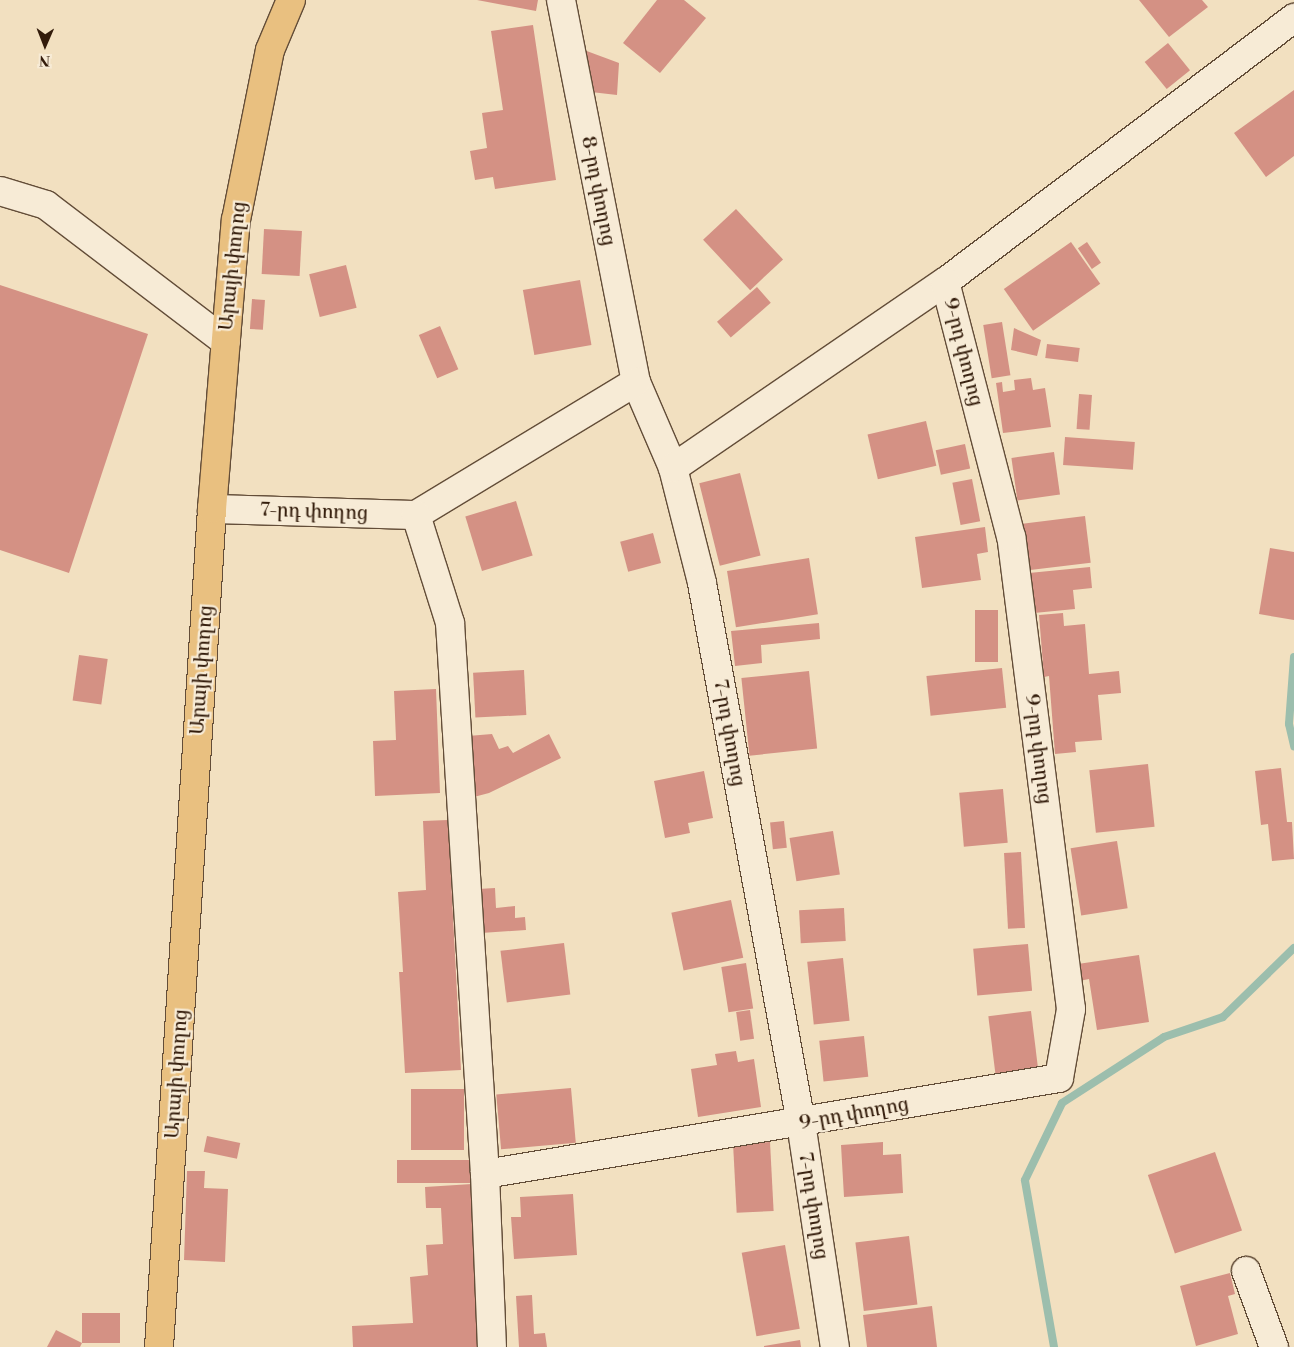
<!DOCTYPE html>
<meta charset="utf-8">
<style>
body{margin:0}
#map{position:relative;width:1294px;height:1347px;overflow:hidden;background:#f2e0c0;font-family:"Libre Bodoni","Noto Serif Armenian",serif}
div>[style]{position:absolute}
.stream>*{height:8px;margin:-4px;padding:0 4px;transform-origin:4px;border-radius:4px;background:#9cbead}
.building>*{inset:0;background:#d49184;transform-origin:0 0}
.roads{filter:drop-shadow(1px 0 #634d38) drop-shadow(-1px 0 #634d38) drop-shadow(0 1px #634d38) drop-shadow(0 -1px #634d38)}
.minor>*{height:28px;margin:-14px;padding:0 14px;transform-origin:14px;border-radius:14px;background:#f7ebd6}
.major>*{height:28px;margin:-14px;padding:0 14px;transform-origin:14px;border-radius:14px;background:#e9c080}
span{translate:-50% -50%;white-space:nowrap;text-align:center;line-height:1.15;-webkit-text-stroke:4.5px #f7ebd6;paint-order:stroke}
.street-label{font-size:20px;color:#331c0b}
.north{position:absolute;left:20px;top:20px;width:50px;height:50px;-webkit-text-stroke:4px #f7ebd6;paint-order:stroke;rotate:181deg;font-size:14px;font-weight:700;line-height:20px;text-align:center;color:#331c0b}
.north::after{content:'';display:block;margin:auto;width:18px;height:22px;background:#331c0b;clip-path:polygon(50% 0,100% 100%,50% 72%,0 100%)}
</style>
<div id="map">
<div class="stream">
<div style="left:1294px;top:657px;width:67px;rotate:94.3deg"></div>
<div style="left:1289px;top:724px;width:23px;rotate:77deg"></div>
<div style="left:1054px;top:1347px;width:169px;rotate:-99.9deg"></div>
<div style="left:1025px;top:1180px;width:85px;rotate:-64.3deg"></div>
<div style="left:1062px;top:1103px;width:121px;rotate:-32.9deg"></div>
<div style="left:1164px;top:1037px;width:62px;rotate:-18.7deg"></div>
<div style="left:1223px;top:1017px;width:99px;rotate:-44.2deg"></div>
</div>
<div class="building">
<div style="clip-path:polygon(477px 0,538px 0,536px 11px)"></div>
<div style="clip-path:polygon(657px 0,684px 0,706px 18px,660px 73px,623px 43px)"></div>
<div style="clip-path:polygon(1139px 0,1202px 0,1208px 7px,1169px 37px)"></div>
<div style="clip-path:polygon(533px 25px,556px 180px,495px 189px,493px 177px,475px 180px,470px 151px,487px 148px,482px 113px,503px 110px,491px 31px)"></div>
<div style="left:1168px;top:43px;width:35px;height:30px;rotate:51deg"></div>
<div style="clip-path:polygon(584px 50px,619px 63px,617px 95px,591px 92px)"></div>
<div style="clip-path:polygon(1294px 90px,1294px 156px,1266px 177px,1234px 133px)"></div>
<div style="left:736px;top:209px;width:69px;height:45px;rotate:47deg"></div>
<div style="left:264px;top:229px;width:38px;height:45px;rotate:3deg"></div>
<div style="left:1071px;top:242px;width:51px;height:82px;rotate:55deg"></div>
<div style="left:1087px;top:242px;width:25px;height:11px;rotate:56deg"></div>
<div style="left:346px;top:265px;width:44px;height:38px;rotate:76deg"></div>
<div style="left:580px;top:280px;width:66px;height:58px;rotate:80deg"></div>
<div style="clip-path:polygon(0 285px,148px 334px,69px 573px,0 550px)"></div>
<div style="left:757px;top:287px;width:21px;height:53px;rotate:49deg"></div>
<div style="left:252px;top:299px;width:13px;height:30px;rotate:4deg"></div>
<div style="left:1002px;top:322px;width:54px;height:19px;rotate:81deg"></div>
<div style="left:440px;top:326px;width:47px;height:23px;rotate:67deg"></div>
<div style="clip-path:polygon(1014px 328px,1041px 340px,1037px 356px,1011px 350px)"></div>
<div style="left:1047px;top:344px;width:33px;height:14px;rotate:7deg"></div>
<div style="clip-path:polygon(1031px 378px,1033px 390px,1045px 388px,1051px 427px,1003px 433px,996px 383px,1002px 382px,1003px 392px,1015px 390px,1014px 380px)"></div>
<div style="left:1079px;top:394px;width:13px;height:35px;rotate:4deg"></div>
<div style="left:926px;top:421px;width:46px;height:60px;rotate:77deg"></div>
<div style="left:1065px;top:437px;width:70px;height:28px;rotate:4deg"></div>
<div style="left:965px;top:444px;width:25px;height:30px;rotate:78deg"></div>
<div style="left:1054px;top:452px;width:43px;height:43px;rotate:82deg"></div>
<div style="left:740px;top:473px;width:85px;height:42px;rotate:76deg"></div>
<div style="left:972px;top:479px;width:43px;height:20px;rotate:79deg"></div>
<div style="left:516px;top:501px;width:57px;height:53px;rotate:73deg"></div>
<div style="left:1085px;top:516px;width:47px;height:63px;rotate:83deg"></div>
<div style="clip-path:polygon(985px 527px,988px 552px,977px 554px,981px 580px,922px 588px,915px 537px)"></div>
<div style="left:653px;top:533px;width:31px;height:34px;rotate:75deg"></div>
<div style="clip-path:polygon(1270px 548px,1294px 552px,1294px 620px,1259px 614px)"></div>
<div style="left:809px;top:558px;width:57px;height:83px;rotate:81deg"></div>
<div style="clip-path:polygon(1090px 567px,1092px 588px,1073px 590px,1075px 609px,1034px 613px,1029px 573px)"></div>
<div style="left:975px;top:610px;width:23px;height:52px"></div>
<div style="clip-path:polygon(1063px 613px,1064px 626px,1085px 624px,1089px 674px,1119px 671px,1121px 693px,1098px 695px,1102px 740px,1075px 742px,1076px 752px,1055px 754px,1049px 676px,1044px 677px,1039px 615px)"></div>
<div style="clip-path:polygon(819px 623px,820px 639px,761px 645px,762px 663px,735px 666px,731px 631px)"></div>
<div style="left:79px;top:655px;width:29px;height:46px;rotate:8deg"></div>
<div style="left:1002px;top:668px;width:40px;height:76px;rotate:84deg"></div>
<div style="left:524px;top:670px;width:45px;height:51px;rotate:87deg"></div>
<div style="left:809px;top:671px;width:78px;height:68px;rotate:84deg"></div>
<div style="clip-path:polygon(436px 689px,440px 793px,375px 796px,373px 741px,396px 740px,394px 691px)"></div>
<div style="clip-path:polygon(492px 734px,499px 749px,508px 746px,513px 753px,549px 734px,561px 758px,489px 793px,470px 798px,468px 736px)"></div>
<div style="left:1148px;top:764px;width:63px;height:59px;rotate:84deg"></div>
<div style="clip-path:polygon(1281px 768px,1287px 822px,1292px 822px,1294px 859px,1272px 861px,1268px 824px,1261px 825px,1255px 771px)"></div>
<div style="clip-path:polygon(704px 771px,713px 818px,688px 823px,690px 833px,665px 838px,654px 781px)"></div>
<div style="left:1003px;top:789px;width:54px;height:44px;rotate:85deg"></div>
<div style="clip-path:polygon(448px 820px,461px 1070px,405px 1073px,399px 972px,403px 972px,398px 892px,426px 890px,423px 821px)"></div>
<div style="left:784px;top:821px;width:27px;height:14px;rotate:84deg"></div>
<div style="left:833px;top:831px;width:44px;height:44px;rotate:81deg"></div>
<div style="left:1117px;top:841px;width:68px;height:47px;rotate:81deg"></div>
<div style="left:1021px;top:852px;width:76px;height:17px;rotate:87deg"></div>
<div style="clip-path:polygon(495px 888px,496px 908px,515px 906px,515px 918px,525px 917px,526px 930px,481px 933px,478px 889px)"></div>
<div style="left:731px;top:900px;width:59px;height:61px;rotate:78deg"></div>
<div style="left:844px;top:908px;width:33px;height:45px;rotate:87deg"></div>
<div style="left:564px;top:943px;width:52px;height:64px;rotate:83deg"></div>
<div style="left:1028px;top:944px;width:47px;height:55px;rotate:85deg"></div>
<div style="clip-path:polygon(1139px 955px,1149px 1022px,1097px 1030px,1089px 979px,1074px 982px,1071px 965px)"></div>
<div style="left:843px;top:958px;width:63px;height:36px;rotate:84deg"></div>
<div style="left:746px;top:963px;width:46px;height:25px;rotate:81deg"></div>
<div style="left:750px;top:1010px;width:29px;height:14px;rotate:82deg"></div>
<div style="left:1031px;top:1011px;width:59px;height:43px;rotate:83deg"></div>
<div style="left:864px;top:1036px;width:41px;height:45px;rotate:84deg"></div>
<div style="clip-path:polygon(736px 1051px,738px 1062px,754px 1059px,761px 1107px,698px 1117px,691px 1069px,717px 1065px,715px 1054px)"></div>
<div style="left:571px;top:1088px;width:55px;height:75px;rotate:85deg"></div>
<div style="left:411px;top:1089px;width:53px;height:61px"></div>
<div style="left:207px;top:1136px;width:34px;height:16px;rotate:12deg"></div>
<div style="left:770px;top:1142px;width:69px;height:37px;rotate:87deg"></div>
<div style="clip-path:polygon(883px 1142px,883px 1155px,901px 1154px,903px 1193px,844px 1197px,841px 1145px)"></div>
<div style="left:1215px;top:1152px;width:83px;height:71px;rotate:71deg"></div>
<div style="left:397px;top:1160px;width:75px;height:23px"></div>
<div style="clip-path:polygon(187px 1171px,205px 1171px,204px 1188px,228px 1189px,225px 1262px,184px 1260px)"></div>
<div style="clip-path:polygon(472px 1184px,481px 1347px,353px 1347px,352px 1326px,413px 1323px,410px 1277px,428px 1275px,426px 1245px,443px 1244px,441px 1208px,426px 1208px,425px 1187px)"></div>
<div style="clip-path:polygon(573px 1194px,577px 1255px,514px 1259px,511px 1217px,521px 1217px,520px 1197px)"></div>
<div style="left:909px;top:1236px;width:69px;height:54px;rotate:83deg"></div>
<div style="left:785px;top:1245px;width:85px;height:44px;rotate:80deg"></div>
<div style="clip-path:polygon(1230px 1273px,1235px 1294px,1228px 1296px,1238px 1334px,1196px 1346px,1180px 1286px)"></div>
<div style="clip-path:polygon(532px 1295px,534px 1334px,545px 1333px,547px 1347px,519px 1347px,516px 1296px)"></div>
<div style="clip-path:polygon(932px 1306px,937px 1347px,867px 1347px,863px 1315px)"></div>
<div style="left:82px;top:1313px;width:38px;height:30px"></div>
<div style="clip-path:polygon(56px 1330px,82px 1343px,80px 1347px,47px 1347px)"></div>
<div style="clip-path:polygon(800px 1340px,801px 1347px,764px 1347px,764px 1346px)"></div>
</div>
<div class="roads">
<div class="minor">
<div style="left:561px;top:0;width:389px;rotate:78.9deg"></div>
<div style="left:636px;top:382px;width:94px;rotate:66.7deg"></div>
<div style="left:673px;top:468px;width:119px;rotate:75.8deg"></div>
<div style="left:702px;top:583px;width:549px;rotate:79.61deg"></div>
<div style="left:801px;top:1123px;width:227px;rotate:81.4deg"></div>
<div style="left:0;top:191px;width:48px;rotate:16.9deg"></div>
<div style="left:46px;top:205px;width:226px;rotate:37.3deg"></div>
<div style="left:673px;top:468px;width:330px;rotate:-34.4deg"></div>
<div style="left:945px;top:282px;width:438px;rotate:-37.1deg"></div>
<div style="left:212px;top:509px;width:204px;rotate:1.7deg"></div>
<div style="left:416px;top:515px;width:257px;rotate:-31.2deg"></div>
<div style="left:416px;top:515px;width:113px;rotate:72.5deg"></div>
<div style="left:450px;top:623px;width:552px;rotate:86.37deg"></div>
<div style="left:485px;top:1174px;width:173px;rotate:87.7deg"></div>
<div style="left:485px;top:1174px;width:582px;rotate:-9.49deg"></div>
<div style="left:1059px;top:1078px;width:70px;rotate:-80.1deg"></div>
<div style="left:1071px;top:1009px;width:476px;rotate:-97.2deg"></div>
<div style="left:1011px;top:537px;width:263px;rotate:-104.5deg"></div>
<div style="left:1246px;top:1271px;width:81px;rotate:69.8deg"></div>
</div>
<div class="major">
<div style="left:159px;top:1347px;width:840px;rotate:-86.38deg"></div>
<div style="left:212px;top:509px;width:290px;rotate:-85.3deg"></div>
<div style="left:236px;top:220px;width:173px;rotate:-78.7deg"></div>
<div style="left:270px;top:50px;width:54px;rotate:-67.2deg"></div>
</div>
</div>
<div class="street-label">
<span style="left:598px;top:191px;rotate:79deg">8-րդ փողոց</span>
<span style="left:233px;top:266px;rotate:-84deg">Արայի փողոց</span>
<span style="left:963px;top:352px;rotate:76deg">9-րդ փողոց</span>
<span style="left:314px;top:512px;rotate:2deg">7-րդ փողոց</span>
<span style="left:202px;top:670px;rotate:-86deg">Արայի փողոց</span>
<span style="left:729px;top:733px;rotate:80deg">7-րդ փողոց</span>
<span style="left:1038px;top:749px;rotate:83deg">9-րդ փողոց</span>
<span style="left:177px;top:1074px;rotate:-86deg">Արայի փողոց</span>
<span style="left:854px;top:1114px;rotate:-10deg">9-րդ փողոց</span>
<span style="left:813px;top:1206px;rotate:81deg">7-րդ փողոց</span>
</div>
<div class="north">N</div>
</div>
